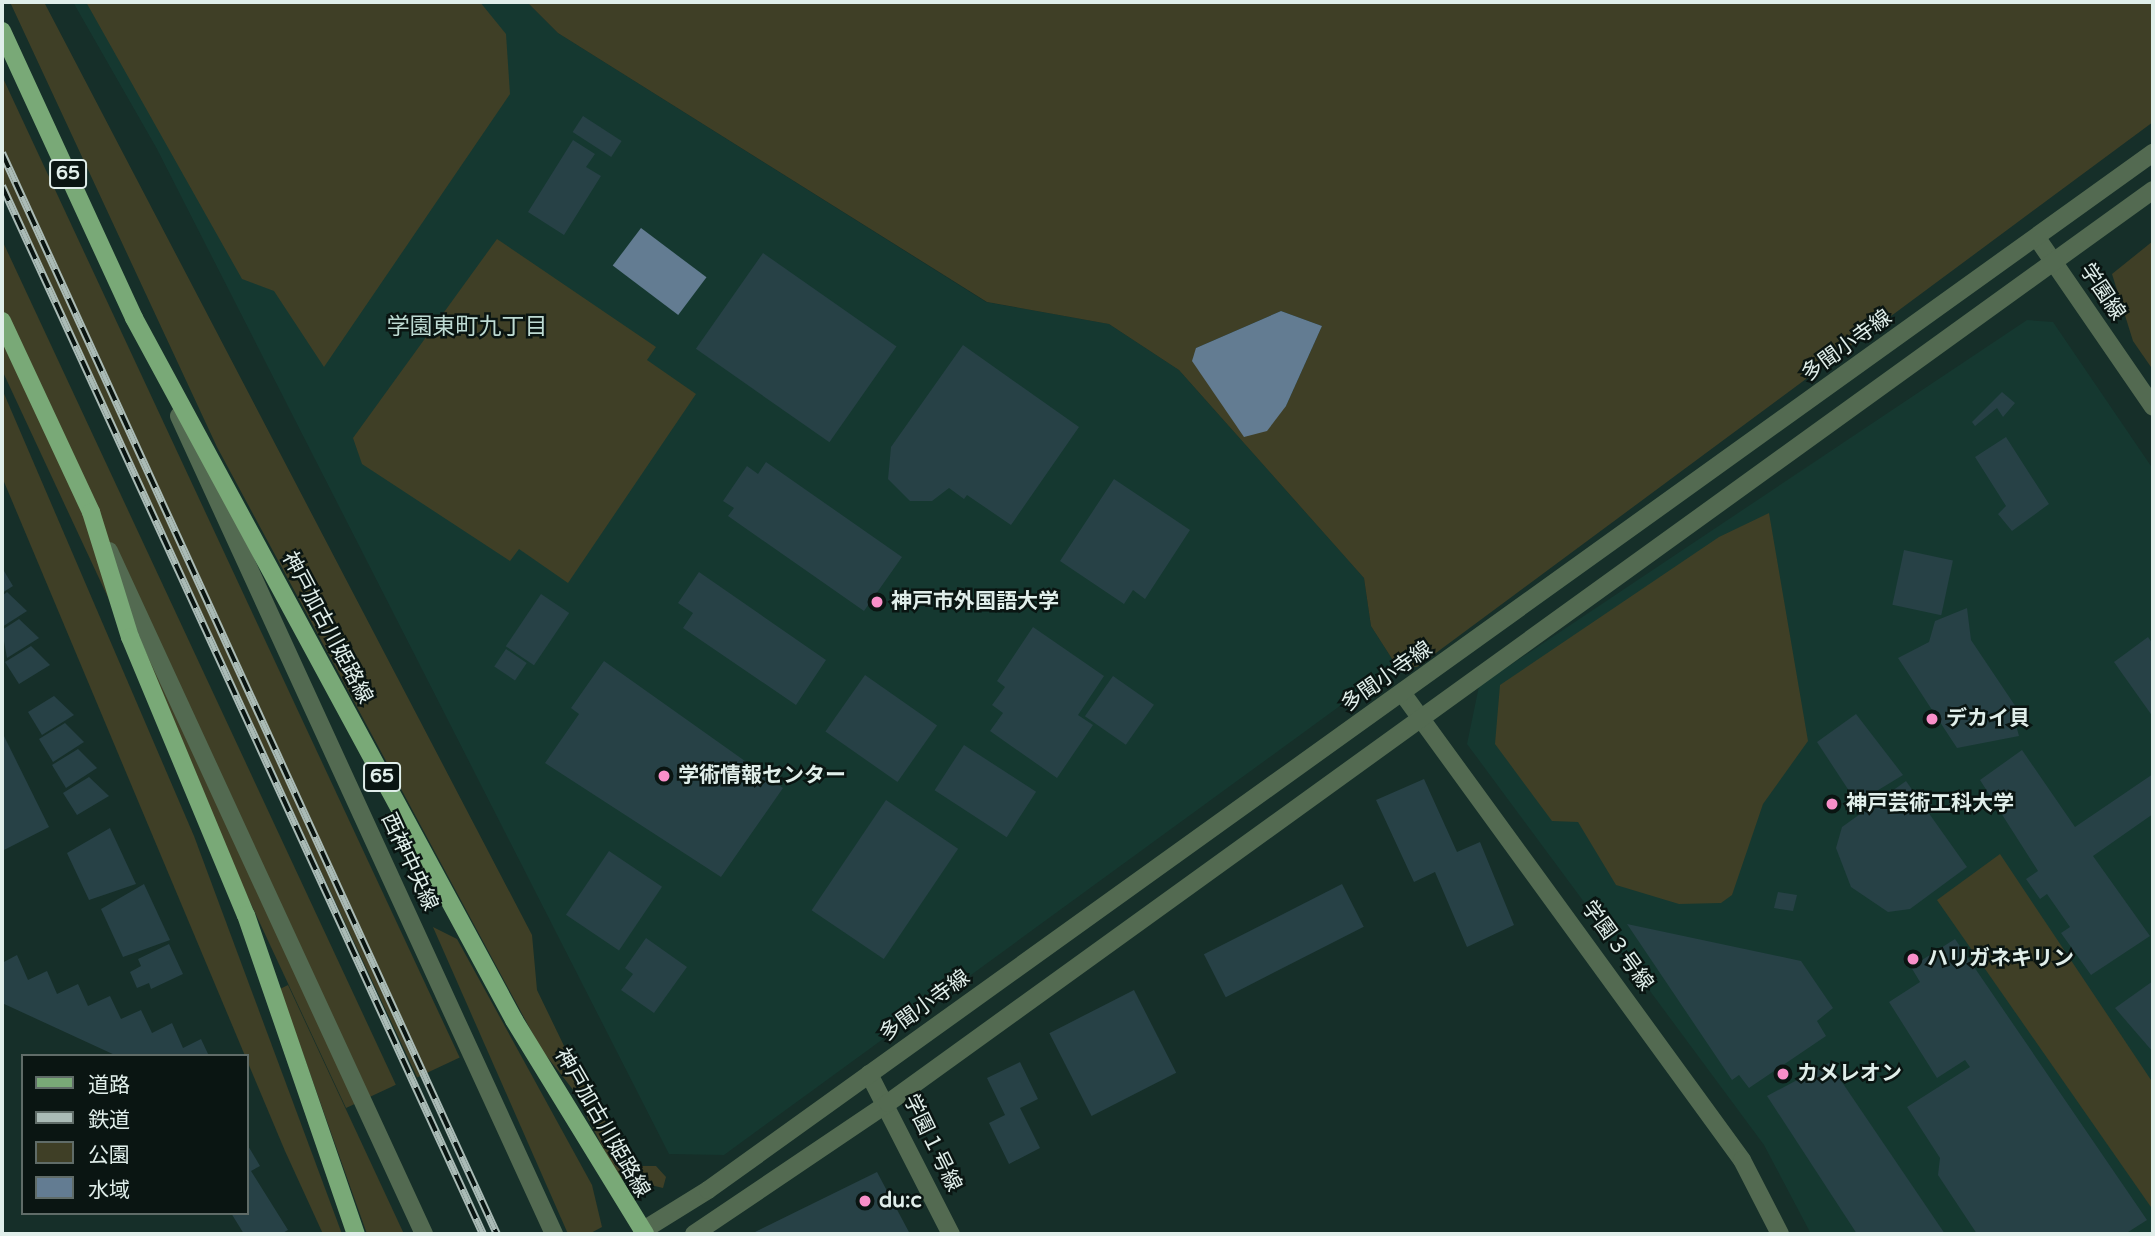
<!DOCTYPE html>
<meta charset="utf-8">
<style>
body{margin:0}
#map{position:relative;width:2155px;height:1236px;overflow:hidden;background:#162f29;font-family:"Varela Round","Noto Sans JP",sans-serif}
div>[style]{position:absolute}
.built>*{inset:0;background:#153830}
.green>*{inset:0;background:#3f3f26;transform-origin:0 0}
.water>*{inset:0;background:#637c92;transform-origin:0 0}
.building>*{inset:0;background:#274146;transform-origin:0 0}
.tertiary>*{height:18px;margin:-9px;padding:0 9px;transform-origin:9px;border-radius:9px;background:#536a51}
.primary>*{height:18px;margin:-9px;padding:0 9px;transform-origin:9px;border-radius:9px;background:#79a977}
.rail>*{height:8px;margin-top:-4px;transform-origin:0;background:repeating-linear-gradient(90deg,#0a1512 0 16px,#aabbb6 0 32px);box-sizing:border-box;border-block:2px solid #aabbb6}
.dots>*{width:19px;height:19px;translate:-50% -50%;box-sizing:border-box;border:4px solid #0a1512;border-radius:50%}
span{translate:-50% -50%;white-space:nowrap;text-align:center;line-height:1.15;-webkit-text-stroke:5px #0a1512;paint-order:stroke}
.shield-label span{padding:2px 5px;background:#0a1512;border:2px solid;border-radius:5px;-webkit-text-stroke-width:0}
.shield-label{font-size:19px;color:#e0eeea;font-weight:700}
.street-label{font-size:21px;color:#e0eeea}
.poi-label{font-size:21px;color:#e0eeea;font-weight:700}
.left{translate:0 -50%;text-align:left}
.neighbourhood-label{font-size:23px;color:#bedbd3}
.frame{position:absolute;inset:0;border:4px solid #e0eeea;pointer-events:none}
.legend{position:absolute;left:21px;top:1054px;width:228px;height:161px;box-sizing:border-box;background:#0a1512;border:2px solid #606c68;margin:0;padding:9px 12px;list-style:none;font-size:21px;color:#e0eeea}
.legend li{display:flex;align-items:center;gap:14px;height:35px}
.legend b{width:35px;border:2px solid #606c68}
</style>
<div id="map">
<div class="built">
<div style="clip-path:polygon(73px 2px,527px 2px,558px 33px,986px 302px,1109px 324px,1179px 370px,1364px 578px,1371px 626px,1396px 665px,724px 1155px,669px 1154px,157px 149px)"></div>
<div style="clip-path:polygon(2027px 320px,2053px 322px,2153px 469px,2153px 1234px,1811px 1234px,1764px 1145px,1467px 744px,1479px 686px)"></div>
</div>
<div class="green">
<div style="clip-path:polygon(10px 2px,44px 2px,532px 935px,537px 990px,566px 1050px,632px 1166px,656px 1166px,666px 1177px,663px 1188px,618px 1177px,574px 1091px,541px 1049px,217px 447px)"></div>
<div style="clip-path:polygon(86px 2px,480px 2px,506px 34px,510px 94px,324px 367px,274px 291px,242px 279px)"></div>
<div style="clip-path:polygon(evenodd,527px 2px,2153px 2px,2153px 122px,1417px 667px,1396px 665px,1371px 626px,1364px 578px,1179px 370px,1109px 324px,987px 302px,558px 33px,527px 2px,1281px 311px,1322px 326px,1286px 406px,1196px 348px,1281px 311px)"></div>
<div style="left:2px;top:76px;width:1083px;height:47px;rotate:65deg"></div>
<div style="clip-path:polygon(497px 239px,656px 347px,647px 360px,696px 394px,568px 583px,519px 549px,510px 561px,362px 464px,353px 438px)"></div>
<div style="left:2px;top:240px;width:932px;height:55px;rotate:65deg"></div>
<div style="clip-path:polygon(2153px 241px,2153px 370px,2133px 341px,2112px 274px)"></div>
<div style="clip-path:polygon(2px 389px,194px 836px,342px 1234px,323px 1234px,285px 1151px,2px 477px)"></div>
<div style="clip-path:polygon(1769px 513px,1808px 741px,1763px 804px,1732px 895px,1721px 903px,1679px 904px,1616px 885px,1578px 822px,1552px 821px,1495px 744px,1500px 685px,1719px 537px)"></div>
<div style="clip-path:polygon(2000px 854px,2153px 1083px,2153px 1210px,1937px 900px)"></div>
<div style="clip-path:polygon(433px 927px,457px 939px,592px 1185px,602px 1227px,589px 1234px,568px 1234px)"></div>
<div style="clip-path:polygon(288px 985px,404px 1234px,367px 1234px,280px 989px)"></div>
</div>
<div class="water">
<div style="left:641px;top:228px;width:82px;height:47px;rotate:37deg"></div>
<div style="clip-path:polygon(1281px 311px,1322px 326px,1286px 406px,1267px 431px,1244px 437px,1192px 361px,1196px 348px)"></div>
</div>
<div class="building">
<div style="left:583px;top:116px;width:46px;height:19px;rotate:33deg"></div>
<div style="clip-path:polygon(573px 140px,595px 154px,586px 167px,601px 176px,564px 235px,528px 212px)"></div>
<div style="left:763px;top:253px;width:163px;height:117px;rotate:35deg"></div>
<div style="clip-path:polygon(963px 345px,1079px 427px,1011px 525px,967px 495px,964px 499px,949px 488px,932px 501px,910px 501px,888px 479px,891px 447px)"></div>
<div style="clip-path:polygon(2002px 392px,2015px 403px,2003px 417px,1997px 408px,1975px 426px,1972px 422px)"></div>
<div style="clip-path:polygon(2006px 437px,2049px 504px,2012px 531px,1998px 514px,2006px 506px,1975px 457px)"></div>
<div style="clip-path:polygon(766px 462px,902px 557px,864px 611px,728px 516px,734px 508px,723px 501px,747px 466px,758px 474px)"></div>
<div style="clip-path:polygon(1114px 479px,1190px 530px,1145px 599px,1133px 590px,1124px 604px,1060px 561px)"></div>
<div style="left:1904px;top:550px;width:50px;height:56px;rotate:12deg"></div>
<div style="clip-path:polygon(4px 571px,13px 586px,2px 593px,2px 573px)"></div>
<div style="clip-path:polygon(699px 572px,826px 660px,796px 705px,683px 628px,693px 613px,678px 603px)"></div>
<div style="clip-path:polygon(7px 592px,27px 611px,2px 627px,2px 596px)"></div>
<div style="left:541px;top:594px;width:34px;height:63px;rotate:34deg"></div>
<div style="clip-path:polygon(1967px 608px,1971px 640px,2024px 719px,2016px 725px,2019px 736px,1957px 748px,1898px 658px,1929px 642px,1935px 621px)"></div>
<div style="clip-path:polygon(19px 619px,39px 638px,7px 658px,2px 630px)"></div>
<div style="clip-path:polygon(1033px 627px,1104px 676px,1078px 715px,1093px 725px,1057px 778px,990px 731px,1003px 713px,992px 705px,1005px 687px,997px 681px)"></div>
<div style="clip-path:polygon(2148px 637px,2153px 644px,2153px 717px,2114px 662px)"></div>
<div style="clip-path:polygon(31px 646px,50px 665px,19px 684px,5px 662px)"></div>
<div style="left:506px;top:649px;width:25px;height:21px;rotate:34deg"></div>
<div style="clip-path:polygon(604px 661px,783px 788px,721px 877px,545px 763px,579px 714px,571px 708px)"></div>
<div style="left:865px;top:675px;width:88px;height:69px;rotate:35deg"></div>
<div style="left:1113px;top:676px;width:50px;height:49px;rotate:35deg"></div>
<div style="clip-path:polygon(54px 696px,74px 715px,42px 735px,28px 712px)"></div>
<div style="clip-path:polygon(1856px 714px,1903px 775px,1857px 803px,1817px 742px)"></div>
<div style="clip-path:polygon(65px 723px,84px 742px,53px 762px,39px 739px)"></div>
<div style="clip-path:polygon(2px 732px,49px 827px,4px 850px,2px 845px)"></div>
<div style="left:964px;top:745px;width:86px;height:54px;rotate:33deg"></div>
<div style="clip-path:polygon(78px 749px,97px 768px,66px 788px,52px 765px)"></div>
<div style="clip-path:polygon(2022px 750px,2075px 827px,2153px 774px,2153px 814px,2093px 856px,2150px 936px,2091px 975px,2061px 933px,2070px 927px,2047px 894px,2040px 899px,2026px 879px,2038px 871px,1980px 780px)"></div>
<div style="clip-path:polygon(89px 777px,109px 796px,77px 815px,63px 793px)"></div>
<div style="clip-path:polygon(1424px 779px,1457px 852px,1480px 842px,1514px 925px,1467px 947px,1435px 872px,1414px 882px,1376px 800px)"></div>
<div style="clip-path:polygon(1906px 781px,1967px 867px,1910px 909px,1888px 912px,1851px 887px,1836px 848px,1842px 827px)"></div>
<div style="left:886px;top:800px;width:87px;height:133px;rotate:34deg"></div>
<div style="clip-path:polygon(110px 828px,136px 884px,89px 900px,67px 853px)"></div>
<div style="left:609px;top:851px;width:64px;height:77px;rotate:34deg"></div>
<div style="clip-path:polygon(144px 884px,170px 940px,123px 957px,101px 909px)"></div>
<div style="left:1342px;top:884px;width:48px;height:155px;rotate:63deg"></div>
<div style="clip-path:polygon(1778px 892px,1797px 895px,1793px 911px,1774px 908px)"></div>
<div style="clip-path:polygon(1627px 924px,1801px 961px,1833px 1008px,1817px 1021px,1826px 1036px,1749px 1088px,1739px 1075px,1732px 1080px)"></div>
<div style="clip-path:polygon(646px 938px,687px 967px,654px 1013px,621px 990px,633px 974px,625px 968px)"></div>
<div style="clip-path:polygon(1955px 939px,2147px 1220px,2125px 1234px,1977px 1234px,1938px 1175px,1940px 1158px,1907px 1107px,1970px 1067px,1965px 1060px,1937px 1078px,1889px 1002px,1920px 982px,1911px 967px)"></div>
<div style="clip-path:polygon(169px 944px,183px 974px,151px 989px,149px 983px,137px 988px,130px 972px,141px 966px,138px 959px)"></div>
<div style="clip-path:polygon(17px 955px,28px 980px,47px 971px,57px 994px,78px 984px,88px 1006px,110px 996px,121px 1019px,141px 1010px,152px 1033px,172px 1023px,183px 1048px,201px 1039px,209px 1056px,117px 1056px,2px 1003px,2px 963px)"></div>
<div style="clip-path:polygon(2153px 981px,2153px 1052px,2115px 1008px)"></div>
<div style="left:1134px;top:990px;width:93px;height:95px;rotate:63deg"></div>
<div style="clip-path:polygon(1020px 1062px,1038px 1099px,1020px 1108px,1040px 1148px,1009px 1164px,989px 1123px,1005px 1115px,987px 1078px)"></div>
<div style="clip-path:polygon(1829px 1063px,1945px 1234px,1857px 1234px,1767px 1096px)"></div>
<div style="clip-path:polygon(247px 1144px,260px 1166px,251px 1171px,288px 1230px,281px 1234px,244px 1234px,231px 1213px,247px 1213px)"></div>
<div style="clip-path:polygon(877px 1172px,910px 1234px,751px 1234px)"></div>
</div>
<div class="tertiary">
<div style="left:2037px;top:238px;width:205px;rotate:55.5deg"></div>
<div style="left:179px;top:416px;width:900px;rotate:65.37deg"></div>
<div style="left:109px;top:551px;width:752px;rotate:65.24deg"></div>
<div style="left:1403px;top:694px;width:576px;rotate:53.97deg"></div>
<div style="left:1742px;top:1160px;width:83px;rotate:62.8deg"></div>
<div style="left:869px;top:1074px;width:180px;rotate:62.9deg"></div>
<div style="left:642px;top:1231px;width:78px;rotate:-31.8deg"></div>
<div style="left:708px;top:1190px;width:1779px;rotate:-35.67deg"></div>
<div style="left:694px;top:1234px;width:234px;rotate:-34deg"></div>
<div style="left:888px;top:1103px;width:1560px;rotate:-35.82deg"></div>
</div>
<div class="primary">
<div style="left:2px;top:31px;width:316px;rotate:65.3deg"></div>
<div style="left:134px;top:318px;width:798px;rotate:61.57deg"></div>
<div style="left:514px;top:1020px;width:251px;rotate:58.5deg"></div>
<div style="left:2px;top:321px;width:211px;rotate:65deg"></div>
<div style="left:91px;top:512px;width:131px;rotate:72.7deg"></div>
<div style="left:130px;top:637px;width:301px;rotate:67.4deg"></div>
<div style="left:246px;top:915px;width:337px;rotate:71deg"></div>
</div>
<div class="rail">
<div style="left:2px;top:153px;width:1189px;rotate:65.4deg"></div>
<div style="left:2px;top:186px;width:1153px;rotate:65.35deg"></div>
</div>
<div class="dots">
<div style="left:877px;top:602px;background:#f98fc9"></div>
<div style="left:1932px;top:719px;background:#f98fc9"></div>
<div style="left:664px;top:776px;background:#f98fc9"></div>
<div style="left:1832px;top:804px;background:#f98fc9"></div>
<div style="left:1913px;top:959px;background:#f98fc9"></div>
<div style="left:1783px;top:1074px;background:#f98fc9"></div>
<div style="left:865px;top:1201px;background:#f98fc9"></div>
</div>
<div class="shield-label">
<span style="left:68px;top:174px">65</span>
<span style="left:382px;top:777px">65</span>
</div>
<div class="street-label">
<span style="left:2102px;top:292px;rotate:56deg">学園線</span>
<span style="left:1847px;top:346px;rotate:-36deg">多聞小寺線</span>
<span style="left:327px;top:628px;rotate:62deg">神戸加古川姫路線</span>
<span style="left:1387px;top:677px;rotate:-35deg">多聞小寺線</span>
<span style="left:409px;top:862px;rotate:65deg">西神中央線</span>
<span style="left:1617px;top:946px;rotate:54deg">学園３号線</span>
<span style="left:925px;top:1006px;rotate:-36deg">多聞小寺線</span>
<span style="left:602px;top:1123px;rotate:60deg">神戸加古川姫路線</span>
<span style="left:932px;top:1143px;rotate:64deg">学園１号線</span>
</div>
<div class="poi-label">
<span class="left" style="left:891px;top:602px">神戸市外国語大学</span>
<span class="left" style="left:1946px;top:719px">デカイ貝</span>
<span class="left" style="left:678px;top:776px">学術情報センター</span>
<span class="left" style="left:1846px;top:804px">神戸芸術工科大学</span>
<span class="left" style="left:1927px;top:959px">ハリガネキリン</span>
<span class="left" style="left:1797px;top:1074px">カメレオン</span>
<span class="left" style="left:879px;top:1201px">du:c</span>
</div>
<div class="neighbourhood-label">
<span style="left:467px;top:327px">学園東町九丁目</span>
</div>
<div class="frame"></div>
<ul class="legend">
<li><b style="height:9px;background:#79a977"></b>道路</li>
<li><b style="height:9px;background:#aabbb6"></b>鉄道</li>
<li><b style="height:19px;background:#3f3f26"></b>公園</li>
<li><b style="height:19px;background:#637c92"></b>水域</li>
</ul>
</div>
